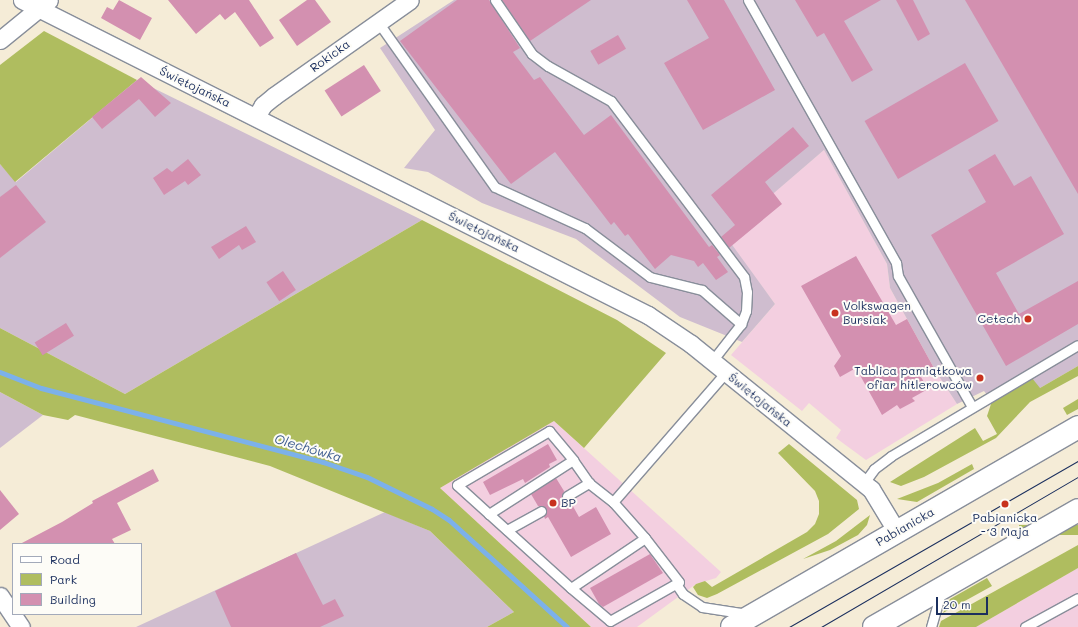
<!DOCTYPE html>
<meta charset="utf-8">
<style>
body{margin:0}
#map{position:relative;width:1078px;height:627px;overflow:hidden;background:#f5ecd7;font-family:Mali,sans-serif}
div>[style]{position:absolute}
.built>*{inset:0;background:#f3cfe0}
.industrial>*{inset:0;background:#cfbdcf}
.green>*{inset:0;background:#afbd5f;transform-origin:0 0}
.stream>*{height:5px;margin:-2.5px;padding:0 2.5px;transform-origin:2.5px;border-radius:2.5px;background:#7cb1ea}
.building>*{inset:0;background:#d390b0;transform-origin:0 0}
.roads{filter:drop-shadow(1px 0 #888e9a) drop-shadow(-1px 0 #888e9a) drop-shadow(0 1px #888e9a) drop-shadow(0 -1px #888e9a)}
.service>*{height:9px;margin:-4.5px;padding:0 4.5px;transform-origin:4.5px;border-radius:4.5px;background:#fff}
.minor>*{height:17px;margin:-8.5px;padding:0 8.5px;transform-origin:8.5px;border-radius:8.5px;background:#fff}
.primary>*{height:22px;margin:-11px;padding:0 11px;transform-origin:11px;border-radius:11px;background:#fff}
.tram>*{height:1px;margin:-0.5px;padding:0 0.5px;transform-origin:0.5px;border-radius:0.5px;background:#1b2f5e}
.dots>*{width:11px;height:11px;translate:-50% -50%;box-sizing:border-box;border:2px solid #fdfcf7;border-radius:50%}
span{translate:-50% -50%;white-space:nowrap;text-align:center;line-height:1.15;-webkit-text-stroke:4px #fdfcf7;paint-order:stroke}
.street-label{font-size:12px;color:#1b2f5e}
.poi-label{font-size:12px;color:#1b2f5e}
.left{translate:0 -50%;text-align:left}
.right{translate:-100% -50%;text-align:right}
.water-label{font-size:13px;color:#3d5c8f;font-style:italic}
.legend{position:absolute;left:12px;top:543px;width:130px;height:72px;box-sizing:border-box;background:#fdfcf7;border:1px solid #a3aaba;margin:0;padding:5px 7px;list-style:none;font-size:12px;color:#1b2f5e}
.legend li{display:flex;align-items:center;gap:8px;height:20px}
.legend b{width:20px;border:1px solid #a3aaba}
.scale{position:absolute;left:936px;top:597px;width:52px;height:18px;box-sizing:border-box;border:2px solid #1b2f5e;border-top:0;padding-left:5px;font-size:12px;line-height:14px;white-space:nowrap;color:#1b2f5e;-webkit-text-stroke:3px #fdfcf7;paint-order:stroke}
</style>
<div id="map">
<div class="built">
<div style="clip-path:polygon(824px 150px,887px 264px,890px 288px,935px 370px,957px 404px,866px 460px,836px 438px,841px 430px,809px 403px,802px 411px,731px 355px,775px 304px,724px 235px)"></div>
<div style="clip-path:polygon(554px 421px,721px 572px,716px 578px,696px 584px,637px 627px,591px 627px,440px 488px)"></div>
<div style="clip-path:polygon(1078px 568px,1078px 627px,976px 627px)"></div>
</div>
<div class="industrial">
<div style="clip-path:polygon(454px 0,1078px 0,1078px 366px,1040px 388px,992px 401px,984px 391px,957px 404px,935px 370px,890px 288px,887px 264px,824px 150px,725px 235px,775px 304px,742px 342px,680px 317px,576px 239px,482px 203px,428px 172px,404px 168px,435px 130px,380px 48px)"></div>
<div style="clip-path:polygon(137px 80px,422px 220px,125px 394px,0 328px,0 164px,16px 182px)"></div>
<div style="clip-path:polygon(0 392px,43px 415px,0 448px)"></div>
<div style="clip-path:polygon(385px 512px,430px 531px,514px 612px,487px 627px,136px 627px)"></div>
</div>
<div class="green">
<div style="clip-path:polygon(44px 31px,137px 80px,15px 182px,0 164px,0 65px)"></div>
<div style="clip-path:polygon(422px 220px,617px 320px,666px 353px,584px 448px,554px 421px,440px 488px,591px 627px,487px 627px,514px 612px,430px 531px,270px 466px,75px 415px,68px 420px,43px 415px,0 392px,0 328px,125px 394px)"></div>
<div style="clip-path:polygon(1078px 366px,1078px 376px,1030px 402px,996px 438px,924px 477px,901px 486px,890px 482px,975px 428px,983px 441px,997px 434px,987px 416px,992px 401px,1032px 378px,1040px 388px)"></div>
<div style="clip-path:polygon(1078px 399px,1078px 409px,1067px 415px,1063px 408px)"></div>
<div style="clip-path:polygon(789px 444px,857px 500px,859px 509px,828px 534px,717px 594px,707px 598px,698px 595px,693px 587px,696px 584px,705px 581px,712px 587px,807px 532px,815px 524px,819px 514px,819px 501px,815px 491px,778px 453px)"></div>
<div style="clip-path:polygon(972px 464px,974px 469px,917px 502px,897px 499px,938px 483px)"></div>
<div style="clip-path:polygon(870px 515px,867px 525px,858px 535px,830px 550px,803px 559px,836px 541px)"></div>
<div style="left:1078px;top:525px;width:10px;height:59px;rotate:90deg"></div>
<div style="clip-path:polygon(1078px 545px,1078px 568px,976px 627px,939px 627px,941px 621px)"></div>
<div style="clip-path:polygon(987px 578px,992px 586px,943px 613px,950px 599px)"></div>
</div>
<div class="stream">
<div style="left:0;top:372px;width:44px;rotate:21.3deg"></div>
<div style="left:41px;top:388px;width:292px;rotate:14.7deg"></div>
<div style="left:323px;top:462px;width:46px;rotate:18.8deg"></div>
<div style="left:367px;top:477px;width:72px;rotate:26.2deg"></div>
<div style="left:432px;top:509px;width:20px;rotate:33deg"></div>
<div style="left:449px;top:520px;width:159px;rotate:42.2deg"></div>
</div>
<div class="building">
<div style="clip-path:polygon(119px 0,152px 18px,140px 40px,101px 18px,107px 7px,113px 10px)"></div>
<div style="clip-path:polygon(168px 0,249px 0,274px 38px,260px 47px,235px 12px,225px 20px,220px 14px,196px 34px)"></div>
<div style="clip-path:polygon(307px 0,315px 0,331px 22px,297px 46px,279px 20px)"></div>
<div style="clip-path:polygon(457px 0,489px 0,520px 48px,513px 52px,534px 80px,540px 77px,584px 135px,611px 115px,709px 247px,712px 245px,720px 255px,717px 257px,728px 272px,716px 280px,703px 263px,698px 267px,694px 261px,671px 255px,655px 269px,628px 234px,625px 236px,614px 222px,611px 225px,555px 152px,511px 184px,400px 41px)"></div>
<div style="clip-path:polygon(502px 0,591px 0,530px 41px)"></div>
<div style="clip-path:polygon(687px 0,724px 0,775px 90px,703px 130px,664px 63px,709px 38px)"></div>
<div style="clip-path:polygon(795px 0,881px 0,844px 21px,873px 70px,852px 82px,824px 33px,817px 37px)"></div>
<div style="clip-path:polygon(896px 0,913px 0,930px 34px,918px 41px)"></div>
<div style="clip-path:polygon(965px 0,1078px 0,1078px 194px)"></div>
<div style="left:618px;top:35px;width:16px;height:32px;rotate:60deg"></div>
<div style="left:965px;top:63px;width:67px;height:116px;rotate:60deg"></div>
<div style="left:364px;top:65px;width:31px;height:47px;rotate:57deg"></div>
<div style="clip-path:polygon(141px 77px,171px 103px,155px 117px,139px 99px,102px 129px,92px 117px)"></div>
<div style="clip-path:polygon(793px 127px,809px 146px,765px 182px,782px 204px,729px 248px,721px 237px,735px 225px,711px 195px)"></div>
<div style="clip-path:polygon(995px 154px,1014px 186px,1031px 176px,1064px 234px,996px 273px,1019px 314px,1078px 281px,1078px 324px,1006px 366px,931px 235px,986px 202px,968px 170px)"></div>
<div style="clip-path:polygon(188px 159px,201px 175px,188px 185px,185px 181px,164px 195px,153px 178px,167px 168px,172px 172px)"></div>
<div style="clip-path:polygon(16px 185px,46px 222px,0 258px,0 197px)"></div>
<div style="clip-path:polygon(246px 226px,256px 242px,242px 250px,239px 245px,219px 259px,211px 247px)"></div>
<div style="clip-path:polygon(856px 256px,896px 325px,907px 319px,935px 370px,921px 377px,928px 389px,912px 398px,915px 401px,900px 409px,897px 405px,882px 415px,856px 368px,840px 377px,834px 366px,841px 356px,801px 286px)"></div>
<div style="left:283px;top:271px;width:23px;height:20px;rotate:56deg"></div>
<div style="left:66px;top:323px;width:15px;height:37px;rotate:58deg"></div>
<div style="clip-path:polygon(548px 444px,557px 460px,549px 464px,550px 467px,525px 483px,523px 479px,490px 495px,483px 482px)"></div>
<div style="clip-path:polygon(153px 469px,159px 481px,117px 503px,131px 530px,112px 539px,115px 544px,20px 544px,62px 522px,93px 503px,92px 501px)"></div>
<div style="clip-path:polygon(556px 478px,564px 491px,562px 499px,570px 501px,579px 517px,596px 507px,611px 534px,571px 557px,548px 517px,545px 519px,544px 516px,546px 508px,538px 506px,531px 494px)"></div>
<div style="clip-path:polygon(0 490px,19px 514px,0 530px)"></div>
<div style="clip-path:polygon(296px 553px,323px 605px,335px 599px,344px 616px,320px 627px,231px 627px,215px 591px)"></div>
<div style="clip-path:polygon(650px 554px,663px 573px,603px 607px,599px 604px,590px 588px)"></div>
</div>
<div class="roads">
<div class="service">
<div style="left:495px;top:0;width:65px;rotate:55.6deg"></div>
<div style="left:532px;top:54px;width:20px;rotate:37deg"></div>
<div style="left:548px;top:66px;width:72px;rotate:29.1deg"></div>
<div style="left:611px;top:101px;width:221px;rotate:52.9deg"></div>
<div style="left:744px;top:277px;width:15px;rotate:79deg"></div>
<div style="left:747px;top:292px;width:19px;rotate:93deg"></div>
<div style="left:746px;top:311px;width:14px;rotate:111deg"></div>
<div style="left:741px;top:324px;width:47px;rotate:128.1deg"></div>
<div style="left:748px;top:0;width:302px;rotate:60.6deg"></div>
<div style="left:896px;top:263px;width:13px;rotate:81deg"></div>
<div style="left:898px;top:276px;width:150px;rotate:60.5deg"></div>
<div style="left:378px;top:22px;width:202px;rotate:54.7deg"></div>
<div style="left:495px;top:187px;width:99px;rotate:24.5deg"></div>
<div style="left:585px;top:228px;width:81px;rotate:37deg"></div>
<div style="left:650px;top:277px;width:54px;rotate:14deg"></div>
<div style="left:702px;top:290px;width:52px;rotate:41.1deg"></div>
<div style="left:864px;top:483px;width:17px;rotate:-54deg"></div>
<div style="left:874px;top:469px;width:21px;rotate:-37deg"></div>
<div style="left:891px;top:456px;width:217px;rotate:-30.7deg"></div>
<div style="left:567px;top:496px;width:26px;rotate:-31deg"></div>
<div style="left:613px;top:502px;width:172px;rotate:-49deg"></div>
<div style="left:489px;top:514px;width:43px;rotate:-137.8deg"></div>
<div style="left:457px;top:485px;width:107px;rotate:-30.4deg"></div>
<div style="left:549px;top:431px;width:38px;rotate:50deg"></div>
<div style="left:573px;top:460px;width:100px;rotate:147.3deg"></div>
<div style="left:489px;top:514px;width:110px;rotate:42.1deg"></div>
<div style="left:571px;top:588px;width:89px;rotate:-34deg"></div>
<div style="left:645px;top:538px;width:48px;rotate:-131.6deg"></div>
<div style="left:613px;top:502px;width:31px;rotate:-142deg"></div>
<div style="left:589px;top:483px;width:28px;rotate:-125deg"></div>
<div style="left:507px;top:530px;width:39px;rotate:-29deg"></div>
<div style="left:676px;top:584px;width:12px;rotate:55deg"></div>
<div style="left:683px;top:594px;width:23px;rotate:34deg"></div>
<div style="left:702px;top:607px;width:46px;rotate:8.8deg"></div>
<div style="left:571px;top:588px;width:51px;rotate:40.2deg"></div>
<div style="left:610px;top:621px;width:79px;rotate:-29.5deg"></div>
<div style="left:679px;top:582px;width:56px;rotate:-127.7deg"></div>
<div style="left:931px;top:627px;width:36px;rotate:-74deg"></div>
<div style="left:1025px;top:627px;width:60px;rotate:-28.7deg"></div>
</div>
<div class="minor">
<div style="left:22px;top:0;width:701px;rotate:26.71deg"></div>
<div style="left:648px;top:315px;width:52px;rotate:34deg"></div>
<div style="left:691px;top:344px;width:231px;rotate:38.9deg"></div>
<div style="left:871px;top:489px;width:50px;rotate:58.8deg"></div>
<div style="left:0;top:40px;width:63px;rotate:-39.2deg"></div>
<div style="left:256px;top:117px;width:14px;rotate:-60deg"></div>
<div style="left:263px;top:105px;width:14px;rotate:-39deg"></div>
<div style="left:274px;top:96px;width:166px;rotate:-35.2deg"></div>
<div style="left:0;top:596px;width:37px;rotate:56deg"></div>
</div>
<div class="primary">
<div style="left:732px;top:627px;width:400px;rotate:-30deg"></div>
<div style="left:874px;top:627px;width:235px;rotate:-29.8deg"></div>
</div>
</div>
<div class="tram">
<div style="left:789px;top:627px;width:333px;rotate:-29.9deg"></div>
<div style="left:821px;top:627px;width:298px;rotate:-30.3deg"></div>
</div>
<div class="dots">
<div style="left:835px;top:313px;background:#c8321e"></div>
<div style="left:1028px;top:319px;background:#c8321e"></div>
<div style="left:980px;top:378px;background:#c8321e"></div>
<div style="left:553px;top:503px;background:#c8321e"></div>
<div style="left:1005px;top:504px;background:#c8321e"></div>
</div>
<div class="street-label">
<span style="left:330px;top:56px;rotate:-36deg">Rokicka</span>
<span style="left:195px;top:87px;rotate:26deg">Świętojańska</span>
<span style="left:484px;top:232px;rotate:26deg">Świętojańska</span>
<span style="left:760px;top:400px;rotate:39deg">Świętojańska</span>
<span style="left:905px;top:527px;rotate:-30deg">Pabianicka</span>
</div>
<div class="poi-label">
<span class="left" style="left:843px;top:313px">Volkswagen<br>Bursiak</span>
<span class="right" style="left:1020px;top:319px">Cetech</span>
<span class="right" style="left:972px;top:378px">Tablica pamiątkowa<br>ofiar hitlerowców</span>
<span class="left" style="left:561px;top:503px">BP</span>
<span style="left:1005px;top:525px">Pabianicka<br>- 3 Maja</span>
</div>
<div class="water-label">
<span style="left:308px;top:448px;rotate:16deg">Olechówka</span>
</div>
<ul class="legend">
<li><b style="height:5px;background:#fff"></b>Road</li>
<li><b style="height:11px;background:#afbd5f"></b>Park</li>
<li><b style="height:11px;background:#d390b0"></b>Building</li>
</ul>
<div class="scale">20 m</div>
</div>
